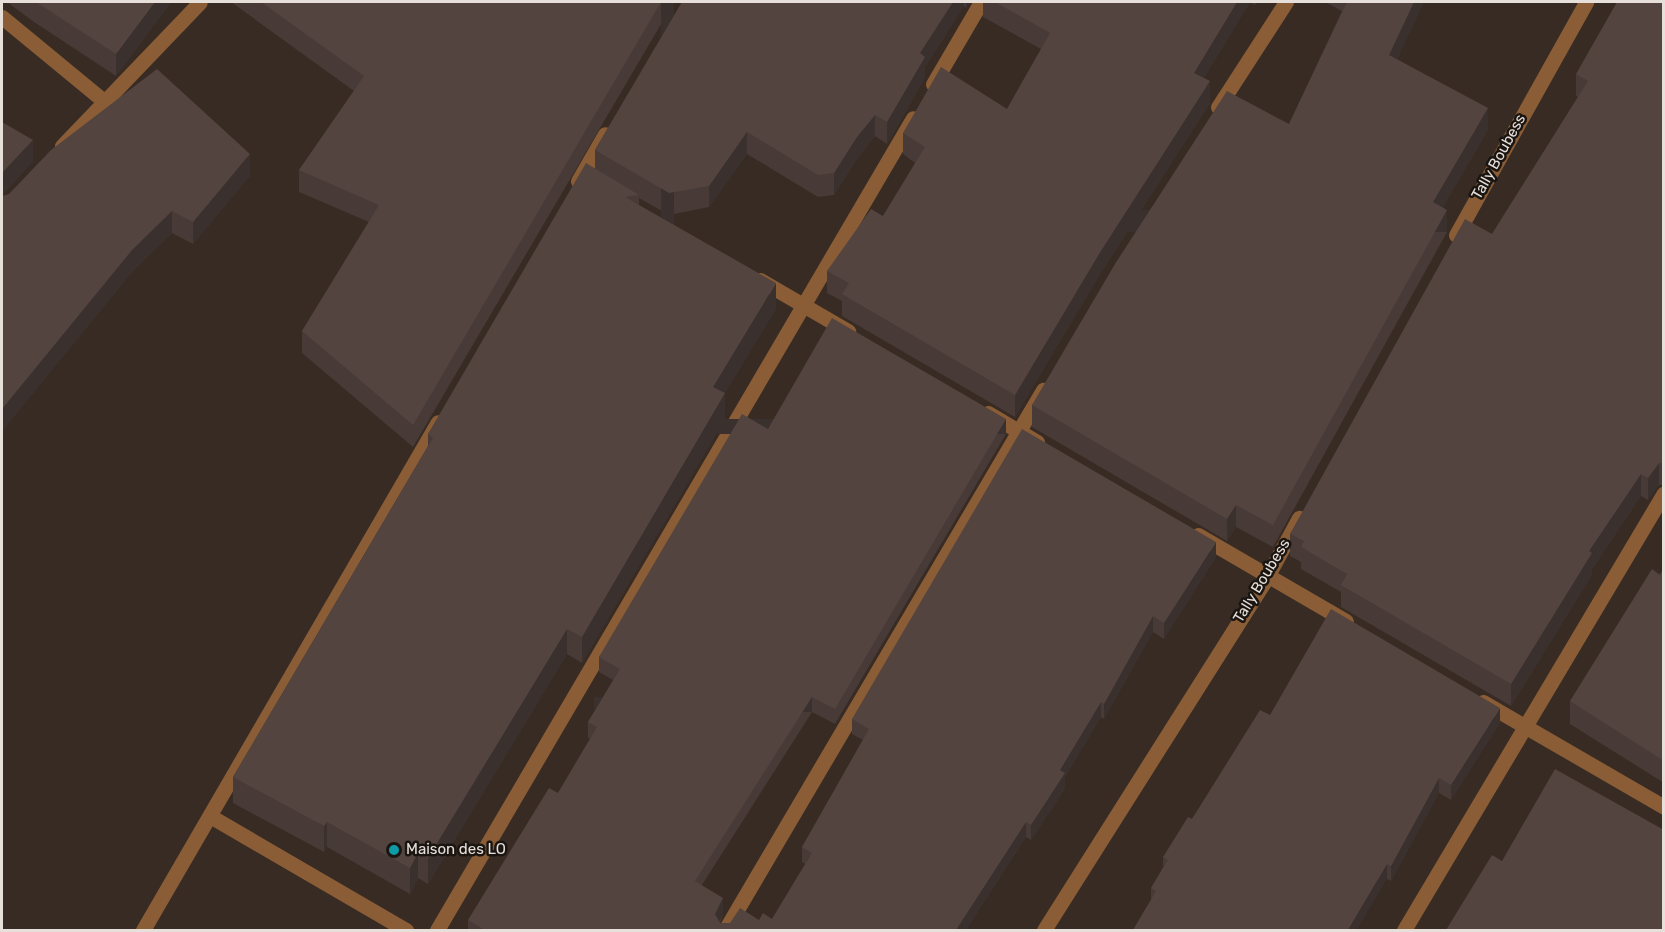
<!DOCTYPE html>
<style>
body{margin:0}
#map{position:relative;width:1665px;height:932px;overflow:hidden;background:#372b23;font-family:Rubik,sans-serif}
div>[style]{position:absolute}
.minor>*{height:15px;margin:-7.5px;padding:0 7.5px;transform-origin:7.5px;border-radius:7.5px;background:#8a5d36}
.wall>*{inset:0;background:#473a37}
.shaded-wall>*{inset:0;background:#3a302d;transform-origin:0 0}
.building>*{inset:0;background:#534440}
.dots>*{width:16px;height:16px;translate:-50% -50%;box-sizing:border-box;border:3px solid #1a1511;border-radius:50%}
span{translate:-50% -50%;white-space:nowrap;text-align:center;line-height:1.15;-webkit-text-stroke:5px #1a1511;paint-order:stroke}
.street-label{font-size:15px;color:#e7dfda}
.poi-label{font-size:15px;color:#e7dfda}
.left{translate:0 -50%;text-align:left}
.frame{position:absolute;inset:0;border:3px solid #e7dfda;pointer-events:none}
</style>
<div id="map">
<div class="minor">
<div style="left:2px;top:17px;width:132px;rotate:39.5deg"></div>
<div style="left:933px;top:84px;width:95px;rotate:-59.7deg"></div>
<div style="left:1218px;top:107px;width:125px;rotate:-57.1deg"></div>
<div style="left:62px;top:146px;width:199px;rotate:-46.2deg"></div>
<div style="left:578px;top:181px;width:54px;rotate:-60.1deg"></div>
<div style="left:1456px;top:235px;width:267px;rotate:-60.8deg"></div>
<div style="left:760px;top:280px;width:102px;rotate:30.1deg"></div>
<div style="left:988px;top:413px;width:57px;rotate:30.6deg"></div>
<div style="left:1198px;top:535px;width:171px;rotate:30.2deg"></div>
<div style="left:1483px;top:702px;width:209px;rotate:30.1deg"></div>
<div style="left:210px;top:816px;width:227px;rotate:30.2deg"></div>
<div style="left:143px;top:930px;width:587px;rotate:-59.86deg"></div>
<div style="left:437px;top:930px;width:941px;rotate:-59.62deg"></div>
<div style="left:725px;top:930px;width:627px;rotate:-59.51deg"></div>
<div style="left:1044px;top:930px;width:420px;rotate:-57.7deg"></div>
<div style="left:1268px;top:575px;width:65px;rotate:-61.5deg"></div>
<div style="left:1404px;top:930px;width:508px;rotate:-59.25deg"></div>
</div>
<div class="wall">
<div style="clip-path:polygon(7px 2px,171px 2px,116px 76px,34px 22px)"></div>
<div style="clip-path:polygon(231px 2px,674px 2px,413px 447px,302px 353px,302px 331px,369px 222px,299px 192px,299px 170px,354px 91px)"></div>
<div style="clip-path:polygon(682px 2px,971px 2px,966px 8px,964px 6px,925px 67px,925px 78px,887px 144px,875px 136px,857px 159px,834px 195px,818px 197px,747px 154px,709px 207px,669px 215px,639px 198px,639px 206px,776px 309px,725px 393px,725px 419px,582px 663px,567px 654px,428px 884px,418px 878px,410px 894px,327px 847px,324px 852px,233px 803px,233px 777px,428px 446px,428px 434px,595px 169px,595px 150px)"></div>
<div style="clip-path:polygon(983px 2px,1257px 2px,1255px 5px,1250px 2px,1204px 78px,1210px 103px,1099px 276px,1015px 417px,842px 316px,842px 301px,827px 293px,827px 271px,883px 216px,915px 163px,903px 154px,903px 133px,1007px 109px,1041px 49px,983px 17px)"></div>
<div style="clip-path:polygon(1325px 2px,1424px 2px,1397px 59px,1488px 130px,1443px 207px,1447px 232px,1273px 547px,1236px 527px,1227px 541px,1032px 427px,1032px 405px,1289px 124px,1342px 11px)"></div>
<div style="clip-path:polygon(1664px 2px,1664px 485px,1659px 485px,1648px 500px,1641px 496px,1592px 569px,1592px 575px,1511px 706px,1341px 607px,1341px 592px,1301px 569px,1301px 562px,1290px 556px,1290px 534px,1492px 234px,1578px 97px,1576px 96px,1576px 74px)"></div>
<div style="clip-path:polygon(250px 176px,193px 244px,172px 233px,132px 272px,2px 431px,2px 196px)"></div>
<div style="clip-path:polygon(768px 429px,1006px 434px,835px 724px,812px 712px,702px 885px,723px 914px,720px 923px,730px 923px,772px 919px,805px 864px,802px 862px,802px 847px,863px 740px,852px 734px,852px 719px,1216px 557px,1164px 639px,1153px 632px,1104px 719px,1101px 717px,1065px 777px,1065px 789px,1031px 840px,1026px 837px,966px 930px,468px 930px,468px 920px,558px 793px,590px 739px,588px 737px,588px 722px,613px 680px,599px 672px,599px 657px)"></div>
<div style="clip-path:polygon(1664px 568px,1664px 783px,1570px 724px,1570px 701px)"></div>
<div style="clip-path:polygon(1270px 715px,1500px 723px,1451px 800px,1439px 793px,1391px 881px,1387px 879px,1151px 899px,1151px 888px,1163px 867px,1163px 857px)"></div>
</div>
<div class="shaded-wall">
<div style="clip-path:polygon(155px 2px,171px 2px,116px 76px,116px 54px)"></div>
<div style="left:661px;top:2px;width:13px;height:490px"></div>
<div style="clip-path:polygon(953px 2px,964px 2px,964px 6px,925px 67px,925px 78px,887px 144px,887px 122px,920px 53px)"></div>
<div style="clip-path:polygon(966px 2px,971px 2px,966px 8px)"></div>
<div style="clip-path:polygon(1237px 2px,1250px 2px,1194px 94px,1194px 73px)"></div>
<div style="clip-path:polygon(1414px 2px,1424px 2px,1389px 77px,1389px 55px)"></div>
<div style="clip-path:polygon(1210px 81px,1210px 103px,1099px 276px,1015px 417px,1015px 395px,1099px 254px)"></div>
<div style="clip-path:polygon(1488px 108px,1488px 130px,1433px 224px,1433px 202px)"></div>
<div style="clip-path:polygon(875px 115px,875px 136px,857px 159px,834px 195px,834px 173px,857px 137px)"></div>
<div style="clip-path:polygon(747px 132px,747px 154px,709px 207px,709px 186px)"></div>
<div style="clip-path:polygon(33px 140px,33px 162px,2px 196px,2px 173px)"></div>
<div style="clip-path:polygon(250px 154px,250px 176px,193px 244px,193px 222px)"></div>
<div style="left:1447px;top:210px;width:22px;height:360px;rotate:90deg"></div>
<div style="clip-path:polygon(172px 211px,172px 233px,132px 272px,2px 431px,2px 409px,132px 250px)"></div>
<div style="clip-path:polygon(776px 283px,776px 309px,713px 413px,713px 387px)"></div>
<div style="clip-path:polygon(725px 393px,725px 419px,582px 663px,582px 637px)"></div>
<div style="left:1006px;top:419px;width:15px;height:337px;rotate:90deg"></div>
<div style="clip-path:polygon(1659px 463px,1659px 485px,1648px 500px,1648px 478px)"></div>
<div style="clip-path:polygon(1641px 474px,1641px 496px,1592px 569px,1592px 575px,1511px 706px,1511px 684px,1589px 551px)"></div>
<div style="clip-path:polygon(1236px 505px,1236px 527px,1227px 541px,1227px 519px)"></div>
<div style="clip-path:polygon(1216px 542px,1216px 557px,1164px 639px,1164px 623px)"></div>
<div style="clip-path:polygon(1153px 616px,1153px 632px,1104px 719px,1104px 704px)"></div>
<div style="clip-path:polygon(567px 629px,567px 654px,428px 884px,428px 858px)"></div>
<div style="left:812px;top:697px;width:15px;height:218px;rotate:90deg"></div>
<div style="clip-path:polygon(1101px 702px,1101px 717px,1065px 777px,1065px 789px,1031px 840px,1031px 825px,1060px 770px)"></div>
<div style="clip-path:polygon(1500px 708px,1500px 723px,1451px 800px,1451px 785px)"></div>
<div style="clip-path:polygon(1439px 778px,1439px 793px,1391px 881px,1391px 866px)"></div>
<div style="clip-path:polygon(327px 822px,327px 847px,324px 852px,324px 826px)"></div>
<div style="clip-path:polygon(1026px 822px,1026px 837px,966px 930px,956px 930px)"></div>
<div style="clip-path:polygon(418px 853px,418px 878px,410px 894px,410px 868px)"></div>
<div style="clip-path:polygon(1387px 864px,1387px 879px,1357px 930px,1348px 930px)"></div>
<div style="clip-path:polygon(723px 898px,723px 914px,715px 929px,715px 914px)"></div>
</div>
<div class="building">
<div style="clip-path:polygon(36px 2px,155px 2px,116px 54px)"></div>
<div style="clip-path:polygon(261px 2px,661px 2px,413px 425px,302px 331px,379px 205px,299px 170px,364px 76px)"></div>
<div style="clip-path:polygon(682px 2px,953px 2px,920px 53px,925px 57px,887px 122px,875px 115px,857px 137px,834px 173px,818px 175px,747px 132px,709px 186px,669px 193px,595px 150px)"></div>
<div style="clip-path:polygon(995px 2px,1237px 2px,1194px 73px,1210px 81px,1099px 254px,1015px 395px,842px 294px,849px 283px,827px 271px,871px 209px,883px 216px,925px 147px,903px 133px,941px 67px,1007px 109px,1050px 33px)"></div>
<div style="clip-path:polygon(1347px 2px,1414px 2px,1389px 55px,1488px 108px,1433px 202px,1447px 210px,1273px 525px,1236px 505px,1227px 519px,1032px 405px,1115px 264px,1227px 91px,1289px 124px)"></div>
<div style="clip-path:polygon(1617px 2px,1664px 2px,1664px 463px,1659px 463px,1648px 478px,1641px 474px,1589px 551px,1592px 553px,1511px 684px,1341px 585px,1347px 574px,1301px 547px,1304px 541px,1290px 534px,1465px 219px,1492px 234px,1588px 81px,1576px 74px)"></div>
<div style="clip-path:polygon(157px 69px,250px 154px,193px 222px,172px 211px,132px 250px,2px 409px,2px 196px,9px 194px,51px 150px)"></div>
<div style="clip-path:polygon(2px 122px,33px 140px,2px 173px)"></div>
<div style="clip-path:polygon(586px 163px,639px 195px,625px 197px,776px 283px,713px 387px,725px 393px,582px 637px,567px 629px,428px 858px,418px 853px,410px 868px,327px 822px,324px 826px,233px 777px,433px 438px,428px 434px)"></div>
<div style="clip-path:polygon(832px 318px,1006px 419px,835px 709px,812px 697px,695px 881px,723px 898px,715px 914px,720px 923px,730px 923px,740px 908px,759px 920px,763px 913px,772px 919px,812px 853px,802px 847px,869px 729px,852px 719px,1022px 429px,1216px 542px,1164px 623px,1153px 616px,1104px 704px,1101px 702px,1060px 770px,1065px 773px,1031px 825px,1026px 822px,956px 930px,485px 930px,468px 920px,549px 788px,558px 793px,597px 727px,588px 722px,620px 669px,599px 657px,742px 414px,768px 429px)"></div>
<div style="clip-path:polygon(1664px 568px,1664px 761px,1570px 701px,1652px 569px,1660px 575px)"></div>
<div style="clip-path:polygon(1331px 609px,1500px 708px,1451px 785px,1439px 778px,1391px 866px,1387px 864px,1348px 930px,1133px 930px,1156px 891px,1151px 888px,1168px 860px,1163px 857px,1188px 817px,1192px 819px,1260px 710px,1270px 715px)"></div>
<div style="clip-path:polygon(1555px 769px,1664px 830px,1664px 930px,1446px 930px,1492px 855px,1502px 861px)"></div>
</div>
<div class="dots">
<div style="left:394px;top:850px;background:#0f9aa8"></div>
</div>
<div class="street-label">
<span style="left:1499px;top:157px;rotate:-61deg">Tally Boubess</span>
<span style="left:1262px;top:581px;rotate:-59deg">Tally Boubess</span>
</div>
<div class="poi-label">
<span class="left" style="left:406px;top:850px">Maison des LO</span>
</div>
<div class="frame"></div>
</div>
